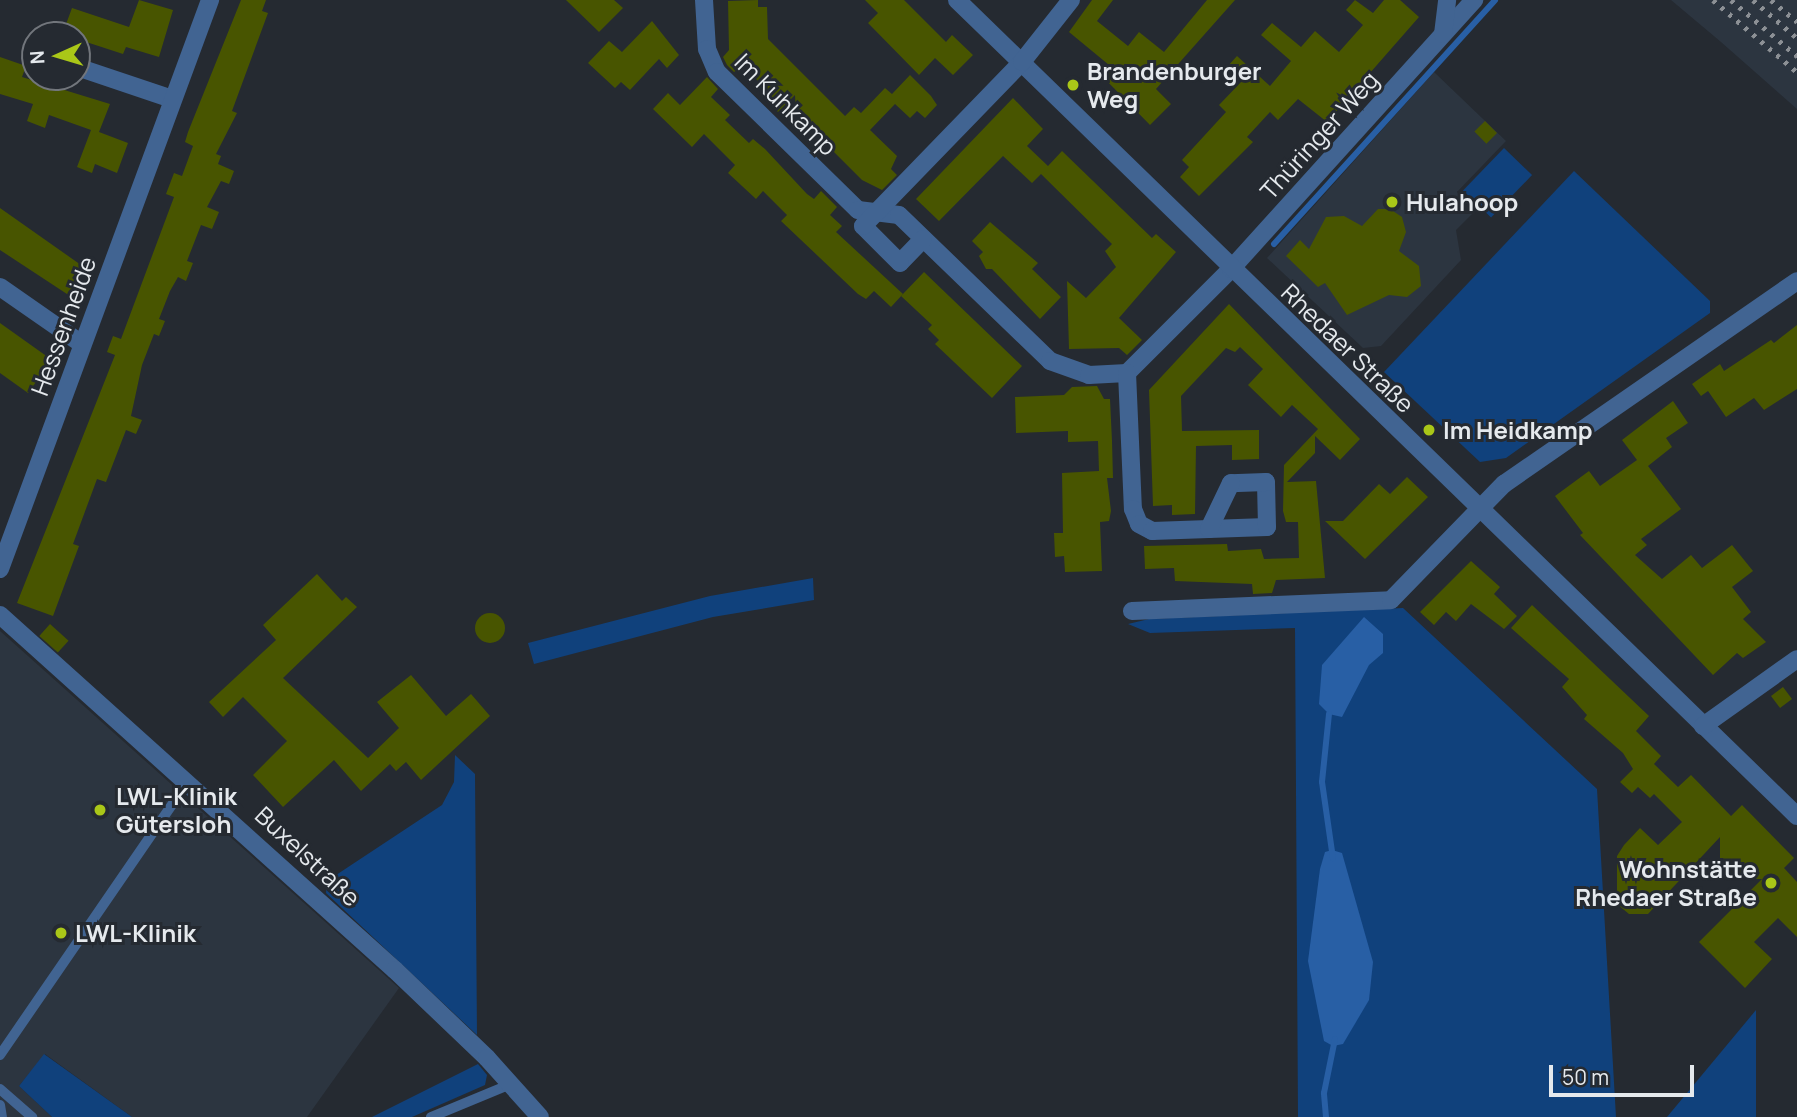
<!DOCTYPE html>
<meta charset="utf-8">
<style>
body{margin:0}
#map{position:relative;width:1797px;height:1117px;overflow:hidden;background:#252a31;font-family:Manrope,sans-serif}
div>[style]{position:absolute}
.built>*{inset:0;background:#2c3540}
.green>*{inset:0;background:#10417c;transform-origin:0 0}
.water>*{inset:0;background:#285fa5}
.stream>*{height:6px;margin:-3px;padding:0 3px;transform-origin:3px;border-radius:3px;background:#285fa5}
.building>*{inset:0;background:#485500;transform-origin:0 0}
.round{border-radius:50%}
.lane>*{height:10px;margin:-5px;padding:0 5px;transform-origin:5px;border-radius:5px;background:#416492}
.street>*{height:18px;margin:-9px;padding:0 9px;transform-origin:9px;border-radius:9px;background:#416492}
.rail>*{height:5px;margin-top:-2.5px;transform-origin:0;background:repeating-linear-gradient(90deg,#8c9095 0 3.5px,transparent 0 10.5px)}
.dots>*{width:19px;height:19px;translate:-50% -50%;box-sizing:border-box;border:4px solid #252a31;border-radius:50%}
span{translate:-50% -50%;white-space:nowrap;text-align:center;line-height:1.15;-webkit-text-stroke:6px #252a31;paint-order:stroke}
.poi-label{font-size:24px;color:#e5e9ed;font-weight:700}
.left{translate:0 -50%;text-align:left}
.right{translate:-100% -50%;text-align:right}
.street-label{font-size:24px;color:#e5e9ed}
.north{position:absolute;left:21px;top:21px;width:70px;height:70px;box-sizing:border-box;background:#252a31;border:2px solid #72767c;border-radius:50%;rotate:266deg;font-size:19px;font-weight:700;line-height:28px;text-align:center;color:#e5e9ed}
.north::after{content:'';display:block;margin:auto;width:24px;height:32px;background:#aac718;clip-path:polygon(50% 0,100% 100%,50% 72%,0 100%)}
.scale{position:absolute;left:1549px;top:1065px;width:145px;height:32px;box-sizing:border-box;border:4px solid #e5e9ed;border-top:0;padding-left:9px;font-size:21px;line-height:24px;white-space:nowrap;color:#e5e9ed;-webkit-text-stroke:5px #252a31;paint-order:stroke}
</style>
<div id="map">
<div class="built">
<div style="clip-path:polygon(1671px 0,1797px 0,1797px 109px,1721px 42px)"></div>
<div style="clip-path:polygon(1434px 72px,1506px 141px,1457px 192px,1475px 211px,1456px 230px,1461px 260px,1381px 346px,1363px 348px,1267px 258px)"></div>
<div style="clip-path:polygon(0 631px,399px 988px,307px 1117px,132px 1117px,45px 1054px,19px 1086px,52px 1117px,0 1117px)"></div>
</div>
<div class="green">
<div style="left:1504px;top:148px;width:39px;height:59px;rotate:44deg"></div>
<div style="clip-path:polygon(1574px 171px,1710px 301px,1710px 313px,1506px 458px,1480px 462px,1384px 372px)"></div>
<div style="clip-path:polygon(813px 578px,814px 600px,713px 617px,534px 664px,528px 643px,710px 596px)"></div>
<div style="clip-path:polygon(1403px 608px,1597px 789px,1616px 1117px,1298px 1117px,1295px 628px,1150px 633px,1128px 624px,1149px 619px)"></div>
<div style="clip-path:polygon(455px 755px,475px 774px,477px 1035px,326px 893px,327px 881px,442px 805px,454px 782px)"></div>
<div style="clip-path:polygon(1756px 1010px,1756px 1117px,1667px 1117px)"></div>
<div style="clip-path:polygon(44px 1054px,132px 1117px,52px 1117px,19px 1086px)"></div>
<div style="clip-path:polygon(478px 1064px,487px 1075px,485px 1085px,412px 1117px,372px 1117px)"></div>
</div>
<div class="water">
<div style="clip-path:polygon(1364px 617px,1383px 634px,1383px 653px,1369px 665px,1342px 717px,1329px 714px,1319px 704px,1322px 665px)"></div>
<div style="clip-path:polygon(1332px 850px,1342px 853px,1373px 962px,1369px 1000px,1343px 1044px,1333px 1046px,1324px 1041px,1308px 961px,1320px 869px,1325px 852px)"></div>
</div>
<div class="stream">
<div style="left:1274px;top:244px;width:329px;rotate:-47.8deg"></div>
<div style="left:1329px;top:714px;width:68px;rotate:95.9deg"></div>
<div style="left:1322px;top:782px;width:77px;rotate:81.8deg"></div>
<div style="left:1326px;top:1117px;width:24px;rotate:-95deg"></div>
<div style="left:1324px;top:1093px;width:55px;rotate:-78.5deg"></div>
</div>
<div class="building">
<div style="clip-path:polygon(139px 0,173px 10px,159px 57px,126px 47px,123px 54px,77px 39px,77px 35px,62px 35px,72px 8px,129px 27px)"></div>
<div style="clip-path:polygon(241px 0,266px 0,262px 11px,268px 13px,232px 111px,237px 113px,216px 154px,221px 156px,218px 164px,234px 171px,229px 184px,221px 181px,207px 207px,219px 212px,212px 229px,201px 225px,187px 261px,193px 263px,186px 281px,178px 277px,170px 291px,159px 319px,165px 321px,159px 336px,154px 334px,142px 365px,131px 416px,142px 420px,136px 434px,126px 430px,106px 482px,97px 479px,73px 544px,79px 546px,53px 616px,17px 603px,115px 355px,107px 352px,113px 336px,121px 339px,174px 197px,166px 194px,174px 173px,182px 176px,193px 146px,185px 142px,188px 132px)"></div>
<div style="clip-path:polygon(566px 0,614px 0,623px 8px,599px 32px)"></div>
<div style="clip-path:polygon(758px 0,758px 7px,767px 7px,768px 39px,845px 116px,854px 107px,861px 113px,885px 88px,892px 94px,910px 75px,931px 96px,937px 105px,925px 118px,917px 111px,910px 118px,895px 104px,870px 130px,897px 156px,891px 169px,897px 175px,882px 190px,862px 180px,796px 114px,795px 95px,778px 112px,766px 100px,771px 94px,743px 66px,734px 72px,727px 65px,723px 57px,729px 50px,728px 1px)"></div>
<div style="clip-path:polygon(865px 0,904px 0,946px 42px,952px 35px,973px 55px,953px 75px,935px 58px,919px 75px,868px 23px,878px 13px)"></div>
<div style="clip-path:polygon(1092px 0,1113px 0,1097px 21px,1128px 46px,1139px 32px,1164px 52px,1207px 0,1235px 0,1156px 89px,1171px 104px,1150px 125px,1101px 75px,1109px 65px,1069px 32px)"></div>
<div style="clip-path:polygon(1355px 0,1373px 13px,1384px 0,1400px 0,1419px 17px,1327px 122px,1298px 99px,1278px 120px,1270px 112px,1247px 137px,1253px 142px,1199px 196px,1180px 177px,1189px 167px,1182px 160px,1226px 112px,1219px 105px,1242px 81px,1227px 67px,1237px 56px,1270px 86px,1291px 61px,1261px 35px,1272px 23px,1301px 47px,1315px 31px,1339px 52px,1363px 25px,1346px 10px)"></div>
<div style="clip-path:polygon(652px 21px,679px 55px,667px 68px,659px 59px,630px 90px,621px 82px,615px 88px,588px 63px,609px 41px,622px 52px)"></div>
<div style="clip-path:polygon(0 57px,26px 66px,22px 77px,110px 104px,99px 132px,128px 143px,117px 173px,95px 164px,92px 173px,77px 167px,91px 130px,49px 115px,45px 128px,27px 121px,33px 104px,0 94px)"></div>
<div style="clip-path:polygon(707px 77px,718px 89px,711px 97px,730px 115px,725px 120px,749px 143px,753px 139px,765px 149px,807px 194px,814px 199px,821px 191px,837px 207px,830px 215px,842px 226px,836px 232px,903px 294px,891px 307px,874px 291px,866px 299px,858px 294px,781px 221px,787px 215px,763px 191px,756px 199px,728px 173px,735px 165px,704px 134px,692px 147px,653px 109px,668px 93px,680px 105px)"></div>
<div style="clip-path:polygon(1013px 98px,1043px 129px,1027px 146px,1048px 166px,1062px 151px,1152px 238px,1156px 234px,1176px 252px,1119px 318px,1142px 340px,1127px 355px,1119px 348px,1069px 349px,1067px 281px,1086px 298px,1116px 267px,1105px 251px,1112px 244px,1041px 174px,1032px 183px,1003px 156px,939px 221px,916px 199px)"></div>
<div style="left:1485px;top:121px;width:17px;height:15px;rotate:45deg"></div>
<div style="clip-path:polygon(0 208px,81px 265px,72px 278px,79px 283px,70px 296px,0 250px)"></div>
<div style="clip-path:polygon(1378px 209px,1390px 209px,1402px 217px,1406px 232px,1399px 251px,1419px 266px,1421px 286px,1407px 297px,1389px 295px,1347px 315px,1325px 283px,1318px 287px,1286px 256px,1300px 240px,1309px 249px,1326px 217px,1344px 216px,1362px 226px)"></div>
<div style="clip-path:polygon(990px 222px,1038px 263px,1032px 269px,1061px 297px,1040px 319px,992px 269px,986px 269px,979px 256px,983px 252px,972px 241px)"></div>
<div style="clip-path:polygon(924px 272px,1022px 366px,992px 398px,935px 344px,939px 340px,928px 329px,932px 325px,901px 296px)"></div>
<div style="clip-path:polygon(1229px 304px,1360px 439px,1340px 460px,1315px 436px,1315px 453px,1287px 482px,1316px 481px,1325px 578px,1276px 580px,1272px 593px,1253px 594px,1252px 584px,1175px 581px,1174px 568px,1145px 569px,1144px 546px,1227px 544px,1228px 551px,1261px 549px,1264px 559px,1299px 558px,1298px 522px,1286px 522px,1283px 511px,1284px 465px,1318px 429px,1292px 405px,1281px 417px,1248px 385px,1263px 369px,1240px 347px,1235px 352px,1226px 348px,1181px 396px,1182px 431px,1259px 430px,1259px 459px,1232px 460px,1232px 445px,1196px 446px,1195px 514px,1172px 515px,1172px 505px,1153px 506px,1149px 390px)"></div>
<div style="clip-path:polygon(0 323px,52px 360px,28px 393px,0 373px)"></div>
<div style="clip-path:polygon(1797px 325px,1797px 389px,1764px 410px,1754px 398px,1726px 417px,1708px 391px,1701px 396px,1692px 384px,1720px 364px,1724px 371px,1771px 340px,1774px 343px)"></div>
<div style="clip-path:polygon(1097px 386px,1104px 399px,1110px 399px,1112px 441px,1113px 478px,1107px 478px,1111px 511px,1109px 521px,1100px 522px,1102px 571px,1065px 572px,1064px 556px,1055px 557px,1054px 533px,1063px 533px,1062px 473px,1099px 471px,1098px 441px,1068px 442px,1068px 431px,1016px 433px,1015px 397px,1064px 395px,1072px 387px)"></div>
<div style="clip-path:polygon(1673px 401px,1688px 423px,1666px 438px,1672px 447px,1648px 466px,1681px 509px,1641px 539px,1647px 545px,1635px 555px,1662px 579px,1691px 555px,1702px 568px,1732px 545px,1753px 571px,1732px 587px,1751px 612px,1743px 619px,1766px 642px,1743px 658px,1737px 653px,1713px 675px,1580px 535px,1583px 533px,1555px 496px,1589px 471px,1600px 486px,1637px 460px,1622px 440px)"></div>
<div style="clip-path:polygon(1407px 477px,1428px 497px,1365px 559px,1325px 521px,1343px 521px,1379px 484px,1390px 494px)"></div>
<div style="clip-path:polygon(1471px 561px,1500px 587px,1494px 594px,1517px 616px,1504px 629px,1471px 604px,1456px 621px,1446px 612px,1434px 625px,1420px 612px)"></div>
<div style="clip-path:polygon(317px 574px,342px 601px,346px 597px,357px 607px,283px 678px,368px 758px,399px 728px,377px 702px,411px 675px,446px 716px,471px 694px,490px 716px,421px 780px,406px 762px,396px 771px,390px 764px,361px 791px,334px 760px,283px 807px,253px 775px,287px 741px,243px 697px,223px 717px,209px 702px,276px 640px,263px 625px)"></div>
<div style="clip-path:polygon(1532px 605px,1649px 716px,1636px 731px,1661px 756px,1654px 764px,1678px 787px,1691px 775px,1731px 816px,1742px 805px,1794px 858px,1784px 868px,1797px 882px,1797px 937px,1778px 918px,1754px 942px,1772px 959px,1745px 988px,1699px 942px,1762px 879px,1720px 879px,1720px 837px,1648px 914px,1629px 914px,1617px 904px,1617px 856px,1624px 845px,1640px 828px,1658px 845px,1682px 822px,1654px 794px,1650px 798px,1638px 787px,1632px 793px,1620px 782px,1633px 769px,1623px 753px,1584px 719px,1587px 715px,1562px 687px,1569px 679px,1511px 628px)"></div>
<div class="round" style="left:475px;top:613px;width:30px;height:30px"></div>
<div style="left:50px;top:624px;width:25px;height:16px;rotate:42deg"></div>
<div style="left:1783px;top:687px;width:15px;height:15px;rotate:53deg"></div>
</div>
<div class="lane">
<div style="left:0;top:1055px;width:332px;rotate:-55.5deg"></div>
<div style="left:0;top:1089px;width:43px;rotate:41.2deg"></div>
<div style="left:0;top:1105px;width:12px;rotate:81deg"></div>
<div style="left:431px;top:1117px;width:87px;rotate:-22.4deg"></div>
</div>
<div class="street">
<div style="left:704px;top:0;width:49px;rotate:86.5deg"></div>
<div style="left:707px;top:49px;width:25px;rotate:67deg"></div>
<div style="left:717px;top:72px;width:197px;rotate:44.4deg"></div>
<div style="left:858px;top:210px;width:41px;rotate:7deg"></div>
<div style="left:899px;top:215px;width:210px;rotate:44deg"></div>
<div style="left:1050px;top:361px;width:41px;rotate:19.7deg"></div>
<div style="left:1089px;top:375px;width:38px;rotate:-3deg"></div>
<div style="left:1127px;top:373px;width:147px;rotate:-45deg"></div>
<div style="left:1231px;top:269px;width:363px;rotate:-47.9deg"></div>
<div style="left:957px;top:0;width:1171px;rotate:44.17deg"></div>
<div style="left:1443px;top:34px;width:34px;rotate:-83deg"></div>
<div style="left:77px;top:67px;width:100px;rotate:18.6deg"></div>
<div style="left:923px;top:239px;width:33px;rotate:134deg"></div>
<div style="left:900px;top:263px;width:52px;rotate:-135deg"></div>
<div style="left:863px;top:226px;width:228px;rotate:-45.9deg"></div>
<div style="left:1022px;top:62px;width:79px;rotate:-51.7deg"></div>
<div style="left:0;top:287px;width:100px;rotate:34.8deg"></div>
<div style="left:1127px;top:373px;width:136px;rotate:87.5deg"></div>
<div style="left:1133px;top:509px;width:16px;rotate:68deg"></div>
<div style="left:1139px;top:524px;width:15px;rotate:28deg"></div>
<div style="left:1152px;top:531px;width:57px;rotate:-2deg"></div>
<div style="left:1209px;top:529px;width:58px;rotate:-2deg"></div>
<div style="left:1267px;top:527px;width:45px;rotate:-91.3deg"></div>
<div style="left:1266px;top:482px;width:35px;rotate:178deg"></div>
<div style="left:1231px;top:483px;width:51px;rotate:115.6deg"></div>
<div style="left:0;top:569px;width:607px;rotate:-69.74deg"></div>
<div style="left:1132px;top:611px;width:259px;rotate:-2.4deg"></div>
<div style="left:1391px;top:600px;width:162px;rotate:-45.8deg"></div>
<div style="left:1504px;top:484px;width:356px;rotate:-34.7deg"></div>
<div style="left:0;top:615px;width:531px;rotate:41.95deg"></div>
<div style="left:395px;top:970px;width:127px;rotate:43.7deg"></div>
<div style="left:487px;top:1058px;width:79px;rotate:48.1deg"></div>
<div style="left:1703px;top:726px;width:115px;rotate:-35.5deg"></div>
</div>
<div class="rail">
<div style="left:1713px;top:0;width:111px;rotate:40.6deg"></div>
<div style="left:1731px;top:0;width:87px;rotate:40.3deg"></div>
<div style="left:1753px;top:0;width:58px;rotate:40.8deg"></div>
<div style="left:1771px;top:0;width:34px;rotate:40deg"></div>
</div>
<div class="dots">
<div style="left:1073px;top:85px;background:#aac718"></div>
<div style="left:1392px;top:202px;background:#aac718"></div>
<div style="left:1429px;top:430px;background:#aac718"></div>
<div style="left:100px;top:810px;background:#aac718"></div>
<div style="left:1771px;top:883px;background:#aac718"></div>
<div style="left:61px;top:933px;background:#aac718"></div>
</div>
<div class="poi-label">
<span class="left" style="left:1087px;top:85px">Brandenburger<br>Weg</span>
<span class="left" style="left:1406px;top:202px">Hulahoop</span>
<span class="left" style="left:1443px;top:430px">Im Heidkamp</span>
<span class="left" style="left:116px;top:810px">LWL-Klinik<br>Gütersloh</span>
<span class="right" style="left:1757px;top:883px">Wohnstätte<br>Rhedaer Straße</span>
<span class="left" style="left:75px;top:933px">LWL-Klinik</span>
</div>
<div class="street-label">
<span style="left:786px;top:104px;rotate:45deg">Im Kuhkamp</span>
<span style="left:1319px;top:135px;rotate:-48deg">Thüringer Weg</span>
<span style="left:63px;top:326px;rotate:-70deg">Hessenheide</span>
<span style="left:1348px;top:348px;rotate:44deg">Rhedaer Straße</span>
<span style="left:308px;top:856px;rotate:43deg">Buxelstraße</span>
</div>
<div class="north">N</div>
<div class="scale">50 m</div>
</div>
